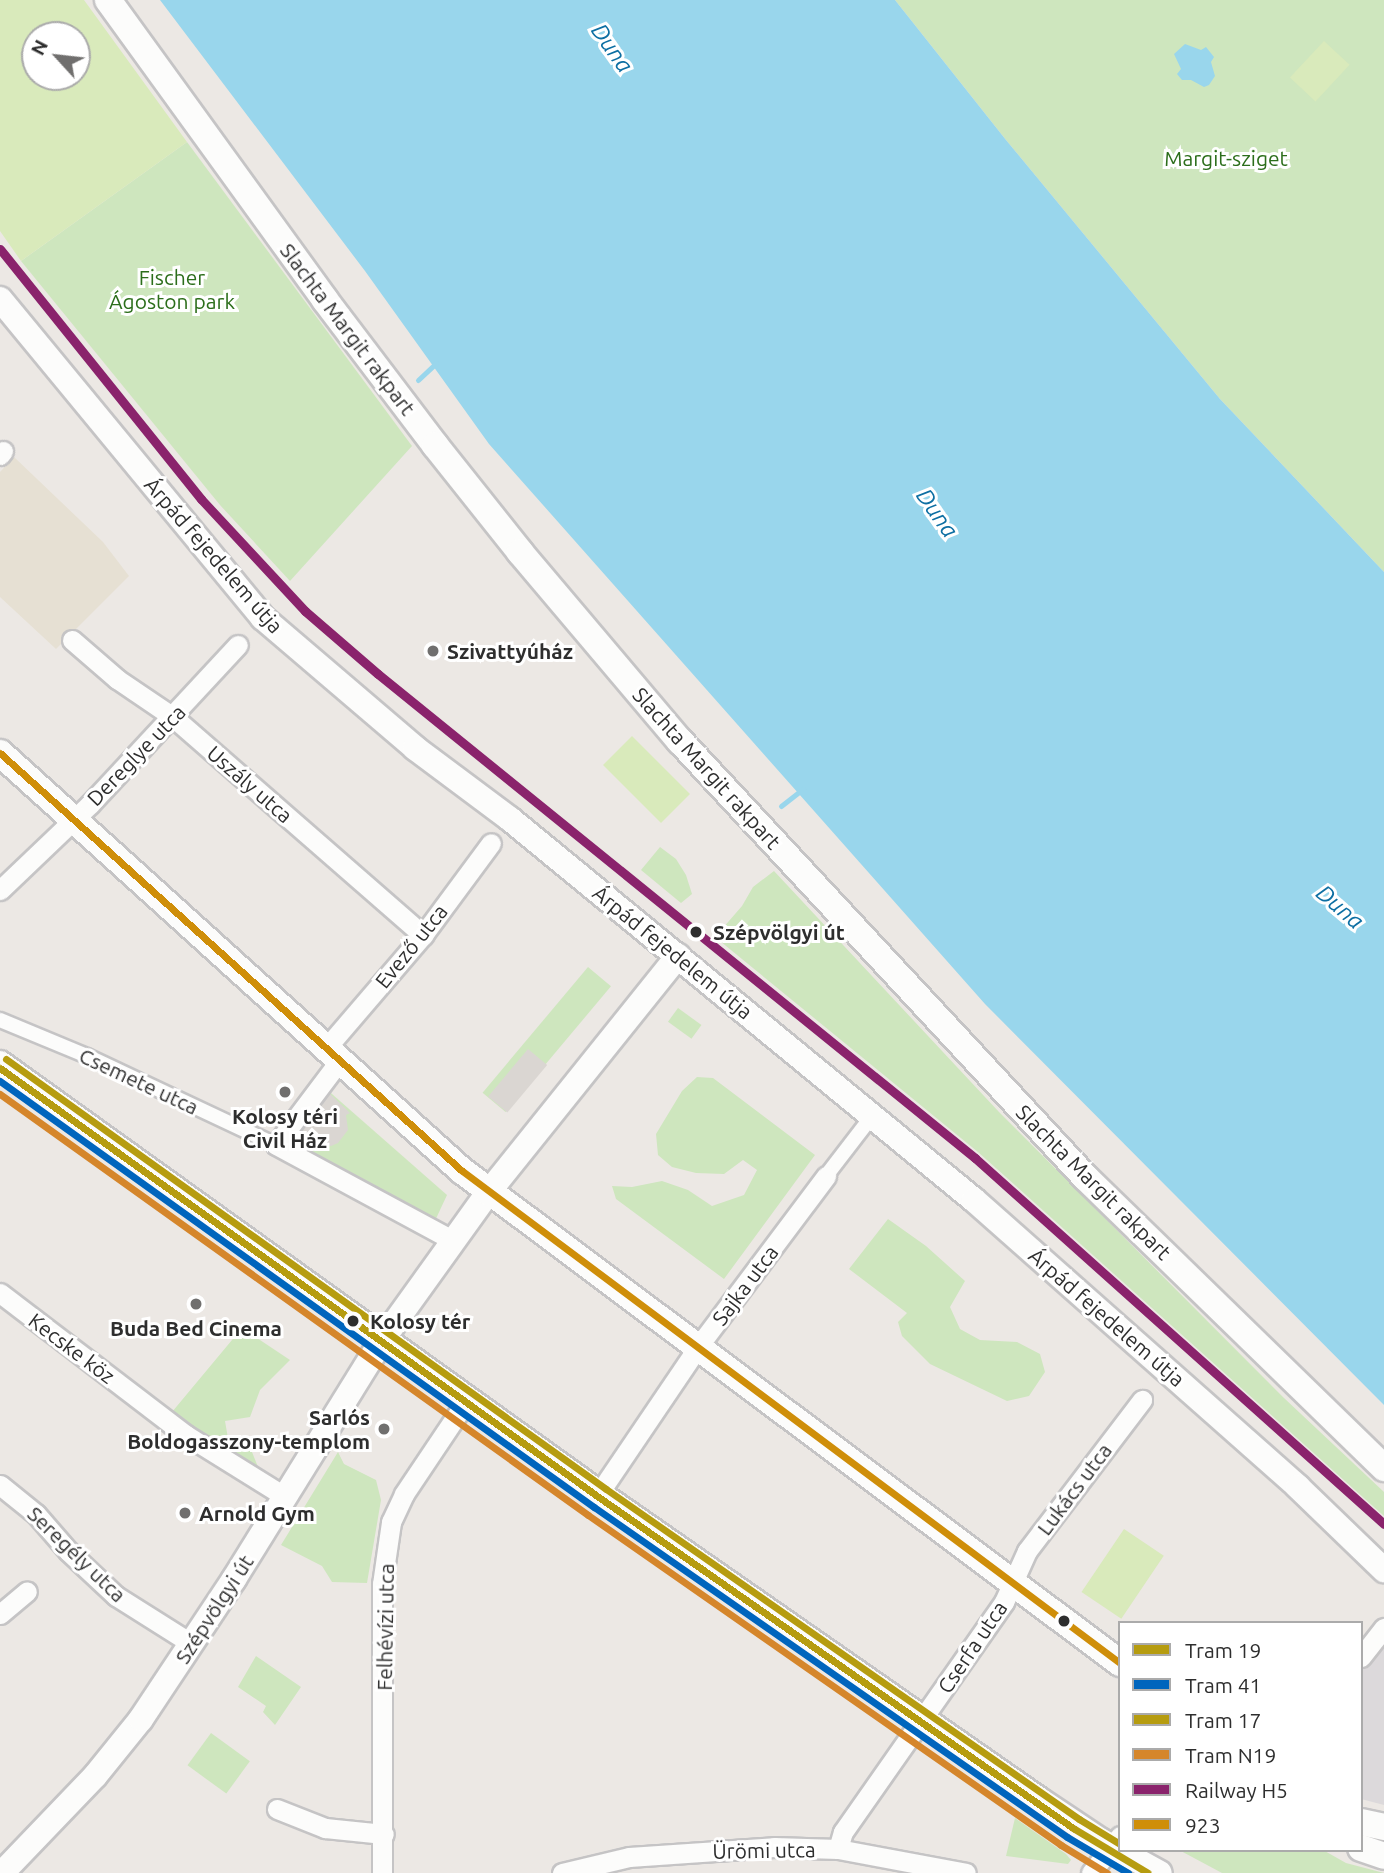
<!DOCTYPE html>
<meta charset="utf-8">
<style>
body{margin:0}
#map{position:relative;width:1384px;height:1873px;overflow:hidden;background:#ece8e4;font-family:Ubuntu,sans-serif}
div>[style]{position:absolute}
.industrial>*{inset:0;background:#dcd9db}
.education>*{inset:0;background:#e6e0d3}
.green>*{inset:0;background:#cee6be;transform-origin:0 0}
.pitch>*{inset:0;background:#d9eabb;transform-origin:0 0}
.plaza>*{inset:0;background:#dad6d2;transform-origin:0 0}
.water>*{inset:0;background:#99d6ec}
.stream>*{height:5px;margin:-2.5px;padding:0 2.5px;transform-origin:2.5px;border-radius:2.5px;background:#99d6ec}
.roads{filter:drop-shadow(2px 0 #c5c4c5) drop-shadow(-2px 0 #c5c4c5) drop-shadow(0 2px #c5c4c5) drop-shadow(0 -2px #c5c4c5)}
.pedestrian>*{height:14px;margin:-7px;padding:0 7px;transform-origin:7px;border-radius:7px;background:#fcfcfb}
.minor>*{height:19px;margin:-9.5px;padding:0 9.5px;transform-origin:9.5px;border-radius:9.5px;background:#fcfcfb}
.tertiary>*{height:24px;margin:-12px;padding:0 12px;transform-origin:12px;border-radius:12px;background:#fcfcfb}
.secondary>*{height:26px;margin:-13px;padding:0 13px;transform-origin:13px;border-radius:13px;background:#fcfcfb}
.bus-1>*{height:7px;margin:-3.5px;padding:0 3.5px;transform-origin:3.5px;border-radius:3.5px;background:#cf8e09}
.rail-1>*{height:9px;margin:-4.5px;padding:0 4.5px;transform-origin:4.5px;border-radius:4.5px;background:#8a236c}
.tram-1>*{height:7px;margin:-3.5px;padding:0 3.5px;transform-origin:3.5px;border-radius:3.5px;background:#b69c10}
.tram-2>*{height:7px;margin:-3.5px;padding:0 3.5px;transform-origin:3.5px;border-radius:3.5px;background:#0065bd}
.tram-3>*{height:7px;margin:-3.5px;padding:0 3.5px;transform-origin:3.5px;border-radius:3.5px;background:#b69c10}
.tram-4>*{height:7px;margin:-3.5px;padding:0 3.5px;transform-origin:3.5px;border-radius:3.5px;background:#d5862b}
.dots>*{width:19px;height:19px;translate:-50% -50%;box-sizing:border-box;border:4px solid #fff;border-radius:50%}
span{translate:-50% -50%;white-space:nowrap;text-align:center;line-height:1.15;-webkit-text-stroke:6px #fff;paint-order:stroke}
.park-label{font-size:21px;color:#2c6e1b}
.street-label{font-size:21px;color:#2e2e2e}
.poi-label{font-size:21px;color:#2e2e2e;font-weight:700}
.left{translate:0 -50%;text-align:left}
.right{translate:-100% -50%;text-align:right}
.stop-label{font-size:21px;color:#2e2e2e;font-weight:700}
.water-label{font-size:23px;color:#0d6fa3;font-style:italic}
.legend{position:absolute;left:1118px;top:1621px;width:245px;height:231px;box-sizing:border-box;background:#fff;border:2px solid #ababab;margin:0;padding:9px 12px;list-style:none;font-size:21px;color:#2e2e2e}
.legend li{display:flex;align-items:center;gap:14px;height:35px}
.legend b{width:35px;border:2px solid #ababab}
.north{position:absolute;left:21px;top:21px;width:70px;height:70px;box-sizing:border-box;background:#fff;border:2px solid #ababab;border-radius:50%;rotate:297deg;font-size:19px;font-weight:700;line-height:28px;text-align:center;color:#2e2e2e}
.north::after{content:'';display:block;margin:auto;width:24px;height:32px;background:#706f6e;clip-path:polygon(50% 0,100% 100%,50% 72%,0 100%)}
</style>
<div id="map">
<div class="industrial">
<div style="clip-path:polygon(1384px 1641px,1384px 1805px,1361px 1799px,1361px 1671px)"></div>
</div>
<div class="education">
<div style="clip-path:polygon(14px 457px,103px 542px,129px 576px,56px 649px,0 597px,0 472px)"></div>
</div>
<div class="green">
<div style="clip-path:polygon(895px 0,1384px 0,1384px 572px,1220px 399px,1006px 140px)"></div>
<div style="clip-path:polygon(187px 142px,412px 446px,290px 581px,220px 505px,21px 261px)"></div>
<div style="clip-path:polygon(660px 847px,676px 859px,686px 875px,692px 894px,681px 903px,641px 870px)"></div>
<div style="clip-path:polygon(774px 871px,999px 1112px,1284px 1398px,1384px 1492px,1384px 1516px,978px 1152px,715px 937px,742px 906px,753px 887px)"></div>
<div style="left:588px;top:967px;width:30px;height:164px;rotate:40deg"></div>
<div style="left:678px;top:1008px;width:29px;height:17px;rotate:36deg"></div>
<div style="clip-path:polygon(697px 1077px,713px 1078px,815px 1155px,724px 1279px,616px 1199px,612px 1186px,632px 1187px,662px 1181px,688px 1190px,712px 1206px,744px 1195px,757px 1170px,743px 1160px,724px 1174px,696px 1173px,672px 1167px,658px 1155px,656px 1134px,682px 1091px)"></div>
<div style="clip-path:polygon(324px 1087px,447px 1195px,433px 1225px,289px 1148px,287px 1138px)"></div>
<div style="clip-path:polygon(888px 1219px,926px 1246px,965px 1281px,950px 1307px,960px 1329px,980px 1340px,1017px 1342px,1040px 1354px,1045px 1372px,1029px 1396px,1007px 1401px,930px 1364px,902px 1336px,898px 1322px,907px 1313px,849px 1269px)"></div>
<div style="clip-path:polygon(242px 1328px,290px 1360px,260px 1390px,250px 1417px,225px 1421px,230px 1450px,250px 1447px,262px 1477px,182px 1428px,172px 1412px)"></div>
<div style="clip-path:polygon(338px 1452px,344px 1464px,376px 1480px,381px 1500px,367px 1583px,332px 1582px,322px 1566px,281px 1545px)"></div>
<div style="clip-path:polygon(256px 1656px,301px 1687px,275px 1725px,263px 1712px,266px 1706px,238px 1687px)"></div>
<div style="left:211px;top:1733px;width:48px;height:40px;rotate:36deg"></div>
<div style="clip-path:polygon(1015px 1818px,1066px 1854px,1071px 1860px,1068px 1864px,1006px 1856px)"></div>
<div style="clip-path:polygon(1179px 1850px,1323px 1850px,1346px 1863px,1384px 1873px,1222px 1873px)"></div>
</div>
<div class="pitch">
<div style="clip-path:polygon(evenodd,0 0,84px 0,187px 142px,21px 261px,0 231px,0 0,35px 35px,77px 35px,77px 77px,35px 77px,35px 35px)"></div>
<div style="left:1324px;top:41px;width:35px;height:50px;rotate:43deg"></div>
<div style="left:632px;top:736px;width:82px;height:41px;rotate:45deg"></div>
<div style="left:1124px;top:1529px;width:48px;height:76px;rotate:34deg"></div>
</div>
<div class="plaza">
<div style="left:528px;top:1049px;width:25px;height:62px;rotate:40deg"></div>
<div style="clip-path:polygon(325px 1089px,350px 1113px,346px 1115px,348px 1130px,338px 1143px,331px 1146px,316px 1143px,309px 1157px,293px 1148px,291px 1134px)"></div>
</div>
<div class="water">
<div style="clip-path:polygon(160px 0,895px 0,1006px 140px,1220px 399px,1384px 572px,1384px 1405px,985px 1004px,489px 444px,365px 271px)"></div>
<div style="clip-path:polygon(1185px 44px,1201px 50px,1206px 47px,1214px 57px,1211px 62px,1215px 76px,1209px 85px,1204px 87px,1191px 80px,1182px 80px,1177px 74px,1181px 69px,1174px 54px)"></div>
</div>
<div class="stream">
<div style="left:418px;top:380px;width:25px;rotate:-43deg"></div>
<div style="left:781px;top:806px;width:28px;rotate:-38deg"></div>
</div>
<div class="roads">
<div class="pedestrian">
<div style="left:0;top:1020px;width:94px;rotate:22.5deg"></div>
<div style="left:87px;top:1056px;width:209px;rotate:25.2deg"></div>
<div style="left:826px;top:1176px;width:76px;rotate:-52.5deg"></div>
</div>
<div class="minor">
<div style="left:0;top:455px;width:5px;rotate:-53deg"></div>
<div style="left:72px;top:640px;width:60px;rotate:40.9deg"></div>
<div style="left:117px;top:679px;width:68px;rotate:34.2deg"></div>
<div style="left:173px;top:717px;width:332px;rotate:41.1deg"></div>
<div style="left:0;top:890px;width:124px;rotate:-43.7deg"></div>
<div style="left:90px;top:804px;width:217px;rotate:-47.1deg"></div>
<div style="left:327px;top:1047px;width:148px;rotate:-49.4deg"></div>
<div style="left:423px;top:935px;width:114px;rotate:-53.5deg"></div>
<div style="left:340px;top:1060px;width:106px;rotate:127deg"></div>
<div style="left:276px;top:1145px;width:202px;rotate:28.3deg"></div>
<div style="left:0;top:1293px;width:234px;rotate:37.4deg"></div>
<div style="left:186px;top:1435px;width:115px;rotate:31.9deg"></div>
<div style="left:0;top:1485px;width:46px;rotate:38.9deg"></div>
<div style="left:36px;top:1514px;width:49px;rotate:49.1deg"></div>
<div style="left:68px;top:1551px;width:66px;rotate:43.2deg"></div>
<div style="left:116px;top:1596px;width:90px;rotate:32.3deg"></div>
<div style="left:599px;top:1493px;width:175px;rotate:-55.9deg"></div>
<div style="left:697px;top:1348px;width:215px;rotate:-53.1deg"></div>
<div style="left:0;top:1614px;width:35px;rotate:-40deg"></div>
<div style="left:1361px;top:1657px;width:37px;rotate:-52deg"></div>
<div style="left:277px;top:1809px;width:52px;rotate:21.6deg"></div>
<div style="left:325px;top:1828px;width:59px;rotate:5.8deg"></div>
<div style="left:838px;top:1849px;width:18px;rotate:-74deg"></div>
<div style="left:843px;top:1832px;width:281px;rotate:-55deg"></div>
<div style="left:1004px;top:1602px;width:56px;rotate:-65.7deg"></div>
<div style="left:1027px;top:1551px;width:190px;rotate:-52.7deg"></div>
<div style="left:382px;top:1873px;width:289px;rotate:-90deg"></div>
<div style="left:382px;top:1584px;width:63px;rotate:-81.7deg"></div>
<div style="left:391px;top:1522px;width:31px;rotate:-65deg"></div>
<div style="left:404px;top:1494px;width:113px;rotate:-56.2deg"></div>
<div style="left:562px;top:1873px;width:69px;rotate:-13.4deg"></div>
<div style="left:629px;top:1857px;width:145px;rotate:-3.9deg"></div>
<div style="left:774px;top:1847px;width:64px;rotate:1.8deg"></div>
<div style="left:838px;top:1849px;width:130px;rotate:10.6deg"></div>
<div style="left:1091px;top:1873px;width:47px;rotate:-51.9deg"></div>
</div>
<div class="tertiary">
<div style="left:0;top:299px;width:413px;rotate:50.5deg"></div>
<div style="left:263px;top:618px;width:200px;rotate:40.5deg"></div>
<div style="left:415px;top:748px;width:119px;rotate:36.8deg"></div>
<div style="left:510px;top:819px;width:600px;rotate:39.39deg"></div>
<div style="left:974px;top:1200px;width:433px;rotate:41.5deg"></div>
<div style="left:1298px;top:1487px;width:120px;rotate:44deg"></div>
<div style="left:0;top:1063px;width:737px;rotate:35.67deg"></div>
<div style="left:599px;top:1493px;width:537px;rotate:34.84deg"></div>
<div style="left:1040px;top:1800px;width:72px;rotate:33.7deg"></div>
<div style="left:1100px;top:1840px;width:68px;rotate:28.8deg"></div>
<div style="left:2px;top:1873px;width:134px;rotate:-46.2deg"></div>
<div style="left:95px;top:1776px;width:73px;rotate:-51.1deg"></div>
<div style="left:141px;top:1719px;width:168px;rotate:-56.4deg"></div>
<div style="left:234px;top:1579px;width:282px;rotate:-58.2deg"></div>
<div style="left:383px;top:1339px;width:180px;rotate:-54.3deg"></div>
<div style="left:488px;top:1193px;width:304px;rotate:-51.3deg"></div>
</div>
<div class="secondary">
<div style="left:108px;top:0;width:370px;rotate:54.1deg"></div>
<div style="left:325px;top:300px;width:182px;rotate:52.8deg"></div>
<div style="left:435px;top:445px;width:137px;rotate:51.5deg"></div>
<div style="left:520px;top:552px;width:248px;rotate:49.8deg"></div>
<div style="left:680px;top:741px;width:596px;rotate:47.11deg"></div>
<div style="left:1086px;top:1178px;width:416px;rotate:44.2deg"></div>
<div style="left:0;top:753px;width:622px;rotate:42.13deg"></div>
<div style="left:461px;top:1170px;width:823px;rotate:36.8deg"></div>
<div style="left:1361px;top:1822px;width:24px;rotate:12deg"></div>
<div style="left:1361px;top:1848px;width:24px;rotate:19deg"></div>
</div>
</div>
<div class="bus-1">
<div style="left:0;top:753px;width:622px;rotate:42.13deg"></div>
<div style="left:461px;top:1170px;width:823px;rotate:36.8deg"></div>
</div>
<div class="rail-1">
<div style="left:0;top:249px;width:321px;rotate:51.2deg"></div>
<div style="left:201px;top:499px;width:153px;rotate:47.1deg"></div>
<div style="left:305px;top:611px;width:96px;rotate:40.8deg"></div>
<div style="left:378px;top:674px;width:769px;rotate:39.03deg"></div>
<div style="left:975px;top:1158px;width:549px;rotate:41.82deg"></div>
</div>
<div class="tram-1">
<div style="left:0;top:1068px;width:738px;rotate:35.63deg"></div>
<div style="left:600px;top:1498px;width:577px;rotate:34.9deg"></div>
<div style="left:1073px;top:1828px;width:87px;rotate:31deg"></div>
</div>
<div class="tram-2">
<div style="left:0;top:1081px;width:731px;rotate:35.65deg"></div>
<div style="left:594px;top:1507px;width:577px;rotate:34.9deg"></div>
<div style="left:1067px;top:1837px;width:71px;rotate:30.5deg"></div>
</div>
<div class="tram-3">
<div style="left:6px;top:1059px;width:738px;rotate:35.63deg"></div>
<div style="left:606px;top:1489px;width:577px;rotate:34.9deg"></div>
<div style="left:1079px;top:1819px;width:48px;rotate:31.4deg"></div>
</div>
<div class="tram-4">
<div style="left:0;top:1094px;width:723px;rotate:35.6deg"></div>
<div style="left:588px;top:1515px;width:577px;rotate:34.9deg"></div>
<div style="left:1061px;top:1845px;width:54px;rotate:31.3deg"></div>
</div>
<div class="dots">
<div style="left:433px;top:651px;background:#706f6e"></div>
<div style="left:696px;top:932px;background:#2e2e2e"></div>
<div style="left:285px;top:1092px;background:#706f6e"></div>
<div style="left:196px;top:1304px;background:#706f6e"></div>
<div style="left:353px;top:1321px;background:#2e2e2e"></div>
<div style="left:384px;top:1429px;background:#706f6e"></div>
<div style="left:185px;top:1513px;background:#706f6e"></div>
<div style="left:1064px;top:1621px;background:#2e2e2e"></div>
</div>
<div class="park-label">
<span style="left:1226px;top:158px">Margit-sziget</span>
<span style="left:172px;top:289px">Fischer<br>Ágoston park</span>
</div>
<div class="street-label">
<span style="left:348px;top:329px;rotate:53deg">Slachta Margit rakpart</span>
<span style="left:214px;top:555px;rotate:49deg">Árpád fejedelem útja</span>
<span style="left:136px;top:755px;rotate:-46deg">Dereglye utca</span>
<span style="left:707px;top:768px;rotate:48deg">Slachta Margit rakpart</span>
<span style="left:250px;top:784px;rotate:41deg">Uszály utca</span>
<span style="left:411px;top:946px;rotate:-51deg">Evező utca</span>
<span style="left:673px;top:952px;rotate:39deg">Árpád fejedelem útja</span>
<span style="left:139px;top:1081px;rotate:25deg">Csemete utca</span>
<span style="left:1094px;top:1182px;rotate:45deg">Slachta Margit rakpart</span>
<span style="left:745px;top:1285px;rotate:-53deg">Sajka utca</span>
<span style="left:1107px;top:1317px;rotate:41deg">Árpád fejedelem útja</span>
<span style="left:72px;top:1348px;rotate:37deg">Kecske köz</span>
<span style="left:1074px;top:1489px;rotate:-53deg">Lukács utca</span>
<span style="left:77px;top:1554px;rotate:44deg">Seregély utca</span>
<span style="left:214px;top:1609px;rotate:-57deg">Szépvölgyi út</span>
<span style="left:385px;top:1627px;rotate:-89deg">Felhévízi utca</span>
<span style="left:972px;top:1647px;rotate:-56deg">Cserfa utca</span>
<span style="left:764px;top:1850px;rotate:-1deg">Ürömi utca</span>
</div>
<div class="poi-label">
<span class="left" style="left:447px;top:651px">Szivattyúház</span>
<span style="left:285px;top:1128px">Kolosy téri<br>Civil Ház</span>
<span style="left:196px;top:1328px">Buda Bed Cinema</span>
<span class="right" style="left:370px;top:1429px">Sarlós<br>Boldogasszony-templom</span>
<span class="left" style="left:199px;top:1513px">Arnold Gym</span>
</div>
<div class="stop-label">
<span class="left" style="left:713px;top:932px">Szépvölgyi út</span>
<span class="left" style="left:370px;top:1321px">Kolosy tér</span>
</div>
<div class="water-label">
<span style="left:612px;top:48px;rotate:55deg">Duna</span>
<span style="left:937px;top:513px;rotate:55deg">Duna</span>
<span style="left:1340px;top:907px;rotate:41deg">Duna</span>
</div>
<ul class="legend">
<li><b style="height:9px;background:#b69c10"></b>Tram 19</li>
<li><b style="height:9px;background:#0065bd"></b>Tram 41</li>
<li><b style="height:9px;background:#b69c10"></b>Tram 17</li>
<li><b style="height:9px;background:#d5862b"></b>Tram N19</li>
<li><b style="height:9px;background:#8a236c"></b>Railway H5</li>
<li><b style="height:9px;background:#cf8e09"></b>923</li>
</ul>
<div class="north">N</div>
</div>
